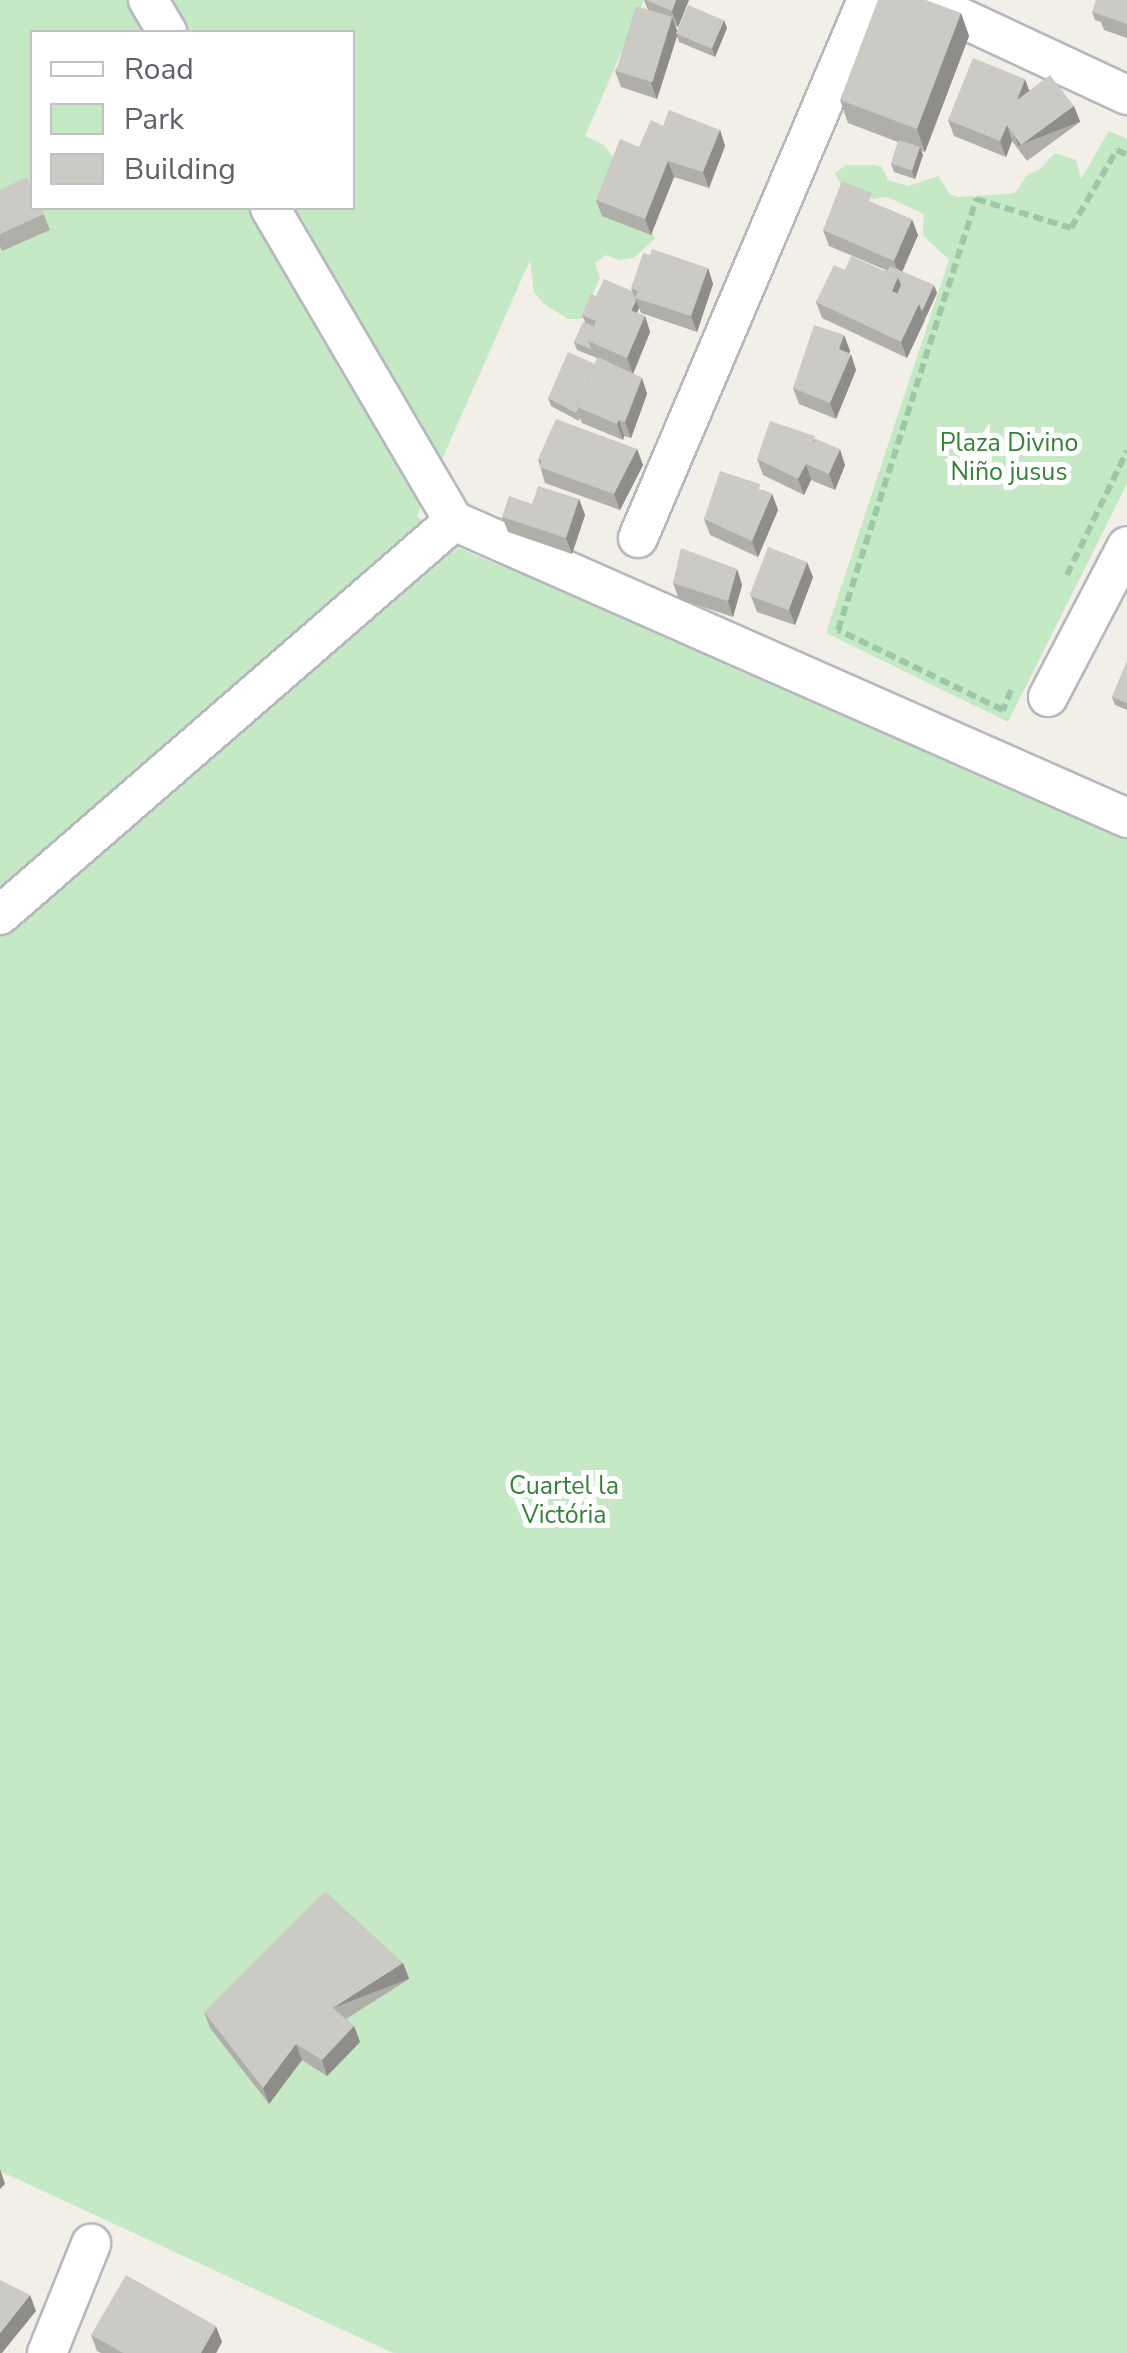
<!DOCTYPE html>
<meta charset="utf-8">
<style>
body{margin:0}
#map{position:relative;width:1127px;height:2353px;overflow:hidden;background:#f1efe8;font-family:"Nunito Sans",sans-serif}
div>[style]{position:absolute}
.green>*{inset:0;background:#c5e8c5}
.path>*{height:6px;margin-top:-3px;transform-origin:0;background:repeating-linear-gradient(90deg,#9cc7a9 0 10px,transparent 0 15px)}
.roads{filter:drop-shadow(2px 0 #b5b8bc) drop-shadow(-2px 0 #b5b8bc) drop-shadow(0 2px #b5b8bc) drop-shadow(0 -2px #b5b8bc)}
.minor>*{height:38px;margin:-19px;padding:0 19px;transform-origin:19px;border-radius:19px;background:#fff}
.wall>*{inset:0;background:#afaea9}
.shaded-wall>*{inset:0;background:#8f8d8a;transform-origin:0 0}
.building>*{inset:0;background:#cccac5;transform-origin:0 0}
span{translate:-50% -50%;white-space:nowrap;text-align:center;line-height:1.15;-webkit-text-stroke:10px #fff;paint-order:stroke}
.park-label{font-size:25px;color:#348238}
.legend{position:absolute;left:30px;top:30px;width:325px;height:180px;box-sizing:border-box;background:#fff;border:2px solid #bfc1c3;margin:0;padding:12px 18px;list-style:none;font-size:30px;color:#5f6368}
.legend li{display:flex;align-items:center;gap:20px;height:50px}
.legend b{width:50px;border:2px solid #bfc1c3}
</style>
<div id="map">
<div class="green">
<div style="clip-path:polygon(evenodd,0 0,644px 0,585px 136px,604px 145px,614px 158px,655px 238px,634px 258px,619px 260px,606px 255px,595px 263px,600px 278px,582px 319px,568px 319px,544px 304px,534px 292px,530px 260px,417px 516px,429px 530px,461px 549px,499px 565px,516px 557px,583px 601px,618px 616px,627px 610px,1127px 833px,1127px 2353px,393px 2353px,0 2171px,0 0,32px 32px,352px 32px,352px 208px,32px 208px,32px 32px)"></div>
<div style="clip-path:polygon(1109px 131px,1127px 139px,1127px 484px,1008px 722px,826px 633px,949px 260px,923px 235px,924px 214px,887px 197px,873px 199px,841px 185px,835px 173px,846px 165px,874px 165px,882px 167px,888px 180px,909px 186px,938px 176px,950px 194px,957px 197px,1008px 194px,1016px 192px,1027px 175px,1040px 169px,1055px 153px,1076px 160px,1081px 179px)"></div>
</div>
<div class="path">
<div style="left:1067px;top:575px;width:138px;rotate:-64.2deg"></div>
<div style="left:1011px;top:690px;width:22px;rotate:112deg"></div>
<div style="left:1003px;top:710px;width:183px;rotate:-154.1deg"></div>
<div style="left:838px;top:630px;width:453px;rotate:-72.2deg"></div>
<div style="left:976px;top:199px;width:99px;rotate:17deg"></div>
<div style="left:1071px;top:228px;width:91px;rotate:-59.5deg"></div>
<div style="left:1117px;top:150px;width:11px;rotate:27deg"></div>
</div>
<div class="roads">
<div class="minor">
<div style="left:148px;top:0;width:37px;rotate:59deg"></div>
<div style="left:923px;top:0;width:225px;rotate:25deg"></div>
<div style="left:270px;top:208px;width:363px;rotate:59.6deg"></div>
<div style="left:454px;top:521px;width:736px;rotate:23.81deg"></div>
<div style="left:638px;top:538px;width:585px;rotate:-66.94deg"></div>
<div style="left:1048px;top:697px;width:170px;rotate:-62.4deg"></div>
<div style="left:0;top:915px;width:601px;rotate:-40.95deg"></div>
<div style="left:47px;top:2353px;width:118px;rotate:-68deg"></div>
</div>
</div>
<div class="wall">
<div style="clip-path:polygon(644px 0,689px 0,678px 27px,675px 26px,677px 31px,727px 28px,715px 57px,679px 42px,677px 36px,657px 99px,621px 87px,615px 71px,648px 10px)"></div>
<div style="clip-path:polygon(1127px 0,1127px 38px,1104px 30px,1101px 22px,1095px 20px,1092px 12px)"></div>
<div style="clip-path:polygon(961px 13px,969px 36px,925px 152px,921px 151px,923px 155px,915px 179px,894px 172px,891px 164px,898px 142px,848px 123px,840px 100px)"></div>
<div style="clip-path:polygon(1029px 90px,1074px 106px,1080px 122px,1027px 161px,1012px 141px,1006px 157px,954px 136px,948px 120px)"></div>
<div style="clip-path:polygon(663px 126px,720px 130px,725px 146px,709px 188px,674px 177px,651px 235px,602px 216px,596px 200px,639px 147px)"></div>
<div style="clip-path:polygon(0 190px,41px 208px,50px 230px,2px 251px,0 246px)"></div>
<div style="clip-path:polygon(876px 204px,918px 235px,902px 271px,937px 293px,907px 358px,822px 318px,816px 302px,845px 270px,888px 271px,829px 246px,823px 230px)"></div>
<div style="clip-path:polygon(708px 268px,713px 284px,697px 332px,641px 313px,639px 308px,637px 313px,645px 316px,650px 332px,633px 374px,642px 378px,647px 394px,631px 438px,624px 436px,623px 440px,582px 423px,580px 418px,579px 421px,551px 406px,548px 398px,595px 364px,597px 358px,577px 350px,574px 342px,585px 322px,582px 315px,596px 296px,632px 291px,631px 288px)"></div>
<div style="clip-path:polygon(844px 335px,850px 351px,849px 353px,856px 370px,836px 419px,799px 404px,793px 388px)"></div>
<div style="clip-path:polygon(816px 439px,845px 465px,835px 490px,811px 480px,804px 495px,763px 475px,757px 459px)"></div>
<div style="clip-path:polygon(637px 449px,643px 465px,620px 510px,545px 483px,538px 459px)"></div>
<div style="clip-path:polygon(763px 490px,772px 494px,778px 510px,758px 557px,710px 535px,704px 519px)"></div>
<div style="clip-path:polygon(579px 499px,585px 515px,572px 554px,508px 532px,502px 517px,532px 504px)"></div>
<div style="clip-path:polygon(737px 569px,742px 585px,733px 617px,679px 599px,673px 583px)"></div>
<div style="clip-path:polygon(813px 577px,795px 625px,757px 612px,751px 596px)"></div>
<div style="clip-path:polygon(1127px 662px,1127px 710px,1115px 705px,1112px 697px)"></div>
<div style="clip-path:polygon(403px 1963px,409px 1979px,346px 2019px,354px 2026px,360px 2042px,327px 2076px,302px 2060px,269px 2104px,210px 2028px,204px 2012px)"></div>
<div style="clip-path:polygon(91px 2335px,222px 2342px,216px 2353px,101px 2353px,97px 2351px)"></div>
</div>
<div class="shaded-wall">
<div style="clip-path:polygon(676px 0,689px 0,678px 27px,672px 11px)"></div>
<div style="clip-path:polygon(961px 13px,969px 36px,925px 152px,917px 129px)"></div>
<div style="clip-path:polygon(672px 17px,678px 33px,657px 99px,651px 83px)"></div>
<div style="clip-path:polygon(724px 20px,727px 28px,715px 57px,712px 49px)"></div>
<div style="clip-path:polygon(1025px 79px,1031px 95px,1017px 100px)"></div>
<div style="left:1074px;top:106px;width:17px;height:66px;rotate:69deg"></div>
<div style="clip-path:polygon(1007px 125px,1012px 141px,1006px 157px,1000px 141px)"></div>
<div style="clip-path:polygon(720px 130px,725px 146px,709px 188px,703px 172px)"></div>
<div style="clip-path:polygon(920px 147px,923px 155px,915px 179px,912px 171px)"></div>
<div style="clip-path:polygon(668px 161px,674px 177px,651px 235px,645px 219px)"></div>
<div style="clip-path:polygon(912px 219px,918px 235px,900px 277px,894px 261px)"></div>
<div style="clip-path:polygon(708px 268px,713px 284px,697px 332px,691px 316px)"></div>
<div style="clip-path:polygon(898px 277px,904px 293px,900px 302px,892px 291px)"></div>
<div style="clip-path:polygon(934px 285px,937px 293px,925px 319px,922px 311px)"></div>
<div style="clip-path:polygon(636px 300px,639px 308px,632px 324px,629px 316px)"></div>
<div style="clip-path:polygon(919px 304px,925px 320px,907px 358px,901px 342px)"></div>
<div style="clip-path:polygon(645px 316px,650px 332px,633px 374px,627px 358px)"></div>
<div style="clip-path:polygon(844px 335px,850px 351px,845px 365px,839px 349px)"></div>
<div style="clip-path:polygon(851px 354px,856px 370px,836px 419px,830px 403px)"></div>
<div style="clip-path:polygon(642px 378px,647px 394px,631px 438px,625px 422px)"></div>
<div style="clip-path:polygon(619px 420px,624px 436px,623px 440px,617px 424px)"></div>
<div style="clip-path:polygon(637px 449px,643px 465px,620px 510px,614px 494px)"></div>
<div style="clip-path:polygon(840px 449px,845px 465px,835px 490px,829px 474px)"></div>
<div style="clip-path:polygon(806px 464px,811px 480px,804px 495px,798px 479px)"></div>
<div style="clip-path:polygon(772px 494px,778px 510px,758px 557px,752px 541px)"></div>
<div style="clip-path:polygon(579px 499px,585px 515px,572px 554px,566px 538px)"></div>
<div style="clip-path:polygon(807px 562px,813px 577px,795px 625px,789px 609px)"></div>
<div style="clip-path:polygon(737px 569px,742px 585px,733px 617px,728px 601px)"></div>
<div style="left:403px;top:1963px;width:17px;height:83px;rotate:69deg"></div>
<div style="clip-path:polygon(354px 2026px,360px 2042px,327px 2076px,322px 2060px)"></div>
<div style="clip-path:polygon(296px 2044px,302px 2060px,269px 2104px,263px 2088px)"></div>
<div style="clip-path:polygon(0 2169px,5px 2184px,0 2189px)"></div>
<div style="clip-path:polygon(30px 2295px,36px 2311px,2px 2353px,0 2353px,0 2333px)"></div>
<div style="clip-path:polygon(216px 2326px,222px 2342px,216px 2353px,201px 2353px)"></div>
</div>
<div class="building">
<div style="clip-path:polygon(646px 0,676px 0,672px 11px)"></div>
<div style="clip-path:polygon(878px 0,926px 0,961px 13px,917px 129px,840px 100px)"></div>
<div style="clip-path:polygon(1096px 0,1103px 0,1098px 14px,1103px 16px,1092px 12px)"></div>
<div style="clip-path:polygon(1103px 0,1127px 0,1127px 24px,1098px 14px)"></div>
<div style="left:688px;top:5px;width:39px;height:31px;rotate:23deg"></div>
<div style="left:636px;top:6px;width:38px;height:68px;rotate:17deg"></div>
<div style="clip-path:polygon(973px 58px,1025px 79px,1017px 100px,1050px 75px,1074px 106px,1021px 145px,1007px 125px,1000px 141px,948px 120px)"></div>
<div style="clip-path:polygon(669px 110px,720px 130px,703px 172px,668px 161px,645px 219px,596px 200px,620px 139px,639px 147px,651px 120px,663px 126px)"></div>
<div style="left:899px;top:140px;width:22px;height:25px;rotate:18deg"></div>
<div style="clip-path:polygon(27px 177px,32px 189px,32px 208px,41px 208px,44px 214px,0 234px,0 190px)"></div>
<div style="clip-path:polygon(842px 181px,872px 193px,869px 201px,912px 219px,894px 261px,823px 230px)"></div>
<div style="clip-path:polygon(652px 249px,708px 268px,691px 316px,635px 298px,638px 291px,631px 288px,643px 253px,650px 255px)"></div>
<div style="clip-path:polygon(851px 256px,898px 277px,892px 291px,919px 304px,901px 342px,816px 302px,834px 265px,845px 270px)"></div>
<div style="clip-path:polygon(890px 266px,934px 285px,922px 311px,919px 304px,897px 294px,901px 285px,898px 277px,887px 272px)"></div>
<div style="clip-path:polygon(604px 279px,632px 291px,636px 301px,631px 311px,596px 296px)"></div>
<div style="clip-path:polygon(591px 294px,645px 316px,627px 358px,588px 341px,596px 321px,582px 315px)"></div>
<div style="clip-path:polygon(583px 322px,594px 326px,588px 341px,591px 349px,574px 342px)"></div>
<div style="clip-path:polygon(814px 325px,844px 335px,839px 349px,851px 354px,830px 403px,793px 388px)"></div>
<div style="clip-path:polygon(568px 352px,595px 364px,577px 407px,578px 408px,576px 413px,548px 398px)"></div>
<div style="clip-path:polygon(598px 357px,642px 378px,625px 422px,619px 420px,617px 424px,577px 407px)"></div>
<div style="clip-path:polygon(556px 419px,637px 449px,614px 494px,539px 467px,542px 461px,538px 459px)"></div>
<div style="clip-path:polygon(770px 421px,815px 436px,812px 445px,816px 439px,840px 449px,829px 474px,806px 464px,798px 479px,757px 459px)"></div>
<div style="clip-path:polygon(720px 471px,760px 484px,759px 489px,772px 494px,752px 541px,704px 519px)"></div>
<div style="clip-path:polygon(538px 486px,579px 499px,566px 538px,502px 517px,509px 496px,532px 504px)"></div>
<div style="left:768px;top:547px;width:42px;height:52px;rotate:21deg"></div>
<div style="clip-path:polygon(681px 548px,737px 569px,728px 601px,673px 583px)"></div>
<div style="clip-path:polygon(1127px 662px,1127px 703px,1112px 697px)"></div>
<div style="clip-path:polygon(325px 1891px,403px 1963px,333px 2008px,354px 2026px,322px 2060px,296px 2044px,263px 2088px,204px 2012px)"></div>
<div style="clip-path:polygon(126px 2275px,216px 2326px,201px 2353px,123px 2353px,91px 2335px)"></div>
<div style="clip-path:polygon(0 2280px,30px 2295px,0 2333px)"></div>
</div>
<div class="park-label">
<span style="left:1009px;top:458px">Plaza Divino<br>Niño jusus</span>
<span style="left:564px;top:1501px">Cuartel la<br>Victória</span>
</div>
<ul class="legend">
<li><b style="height:12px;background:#fff"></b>Road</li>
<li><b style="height:28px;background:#c5e8c5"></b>Park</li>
<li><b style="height:28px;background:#cccac5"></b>Building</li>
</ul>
</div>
